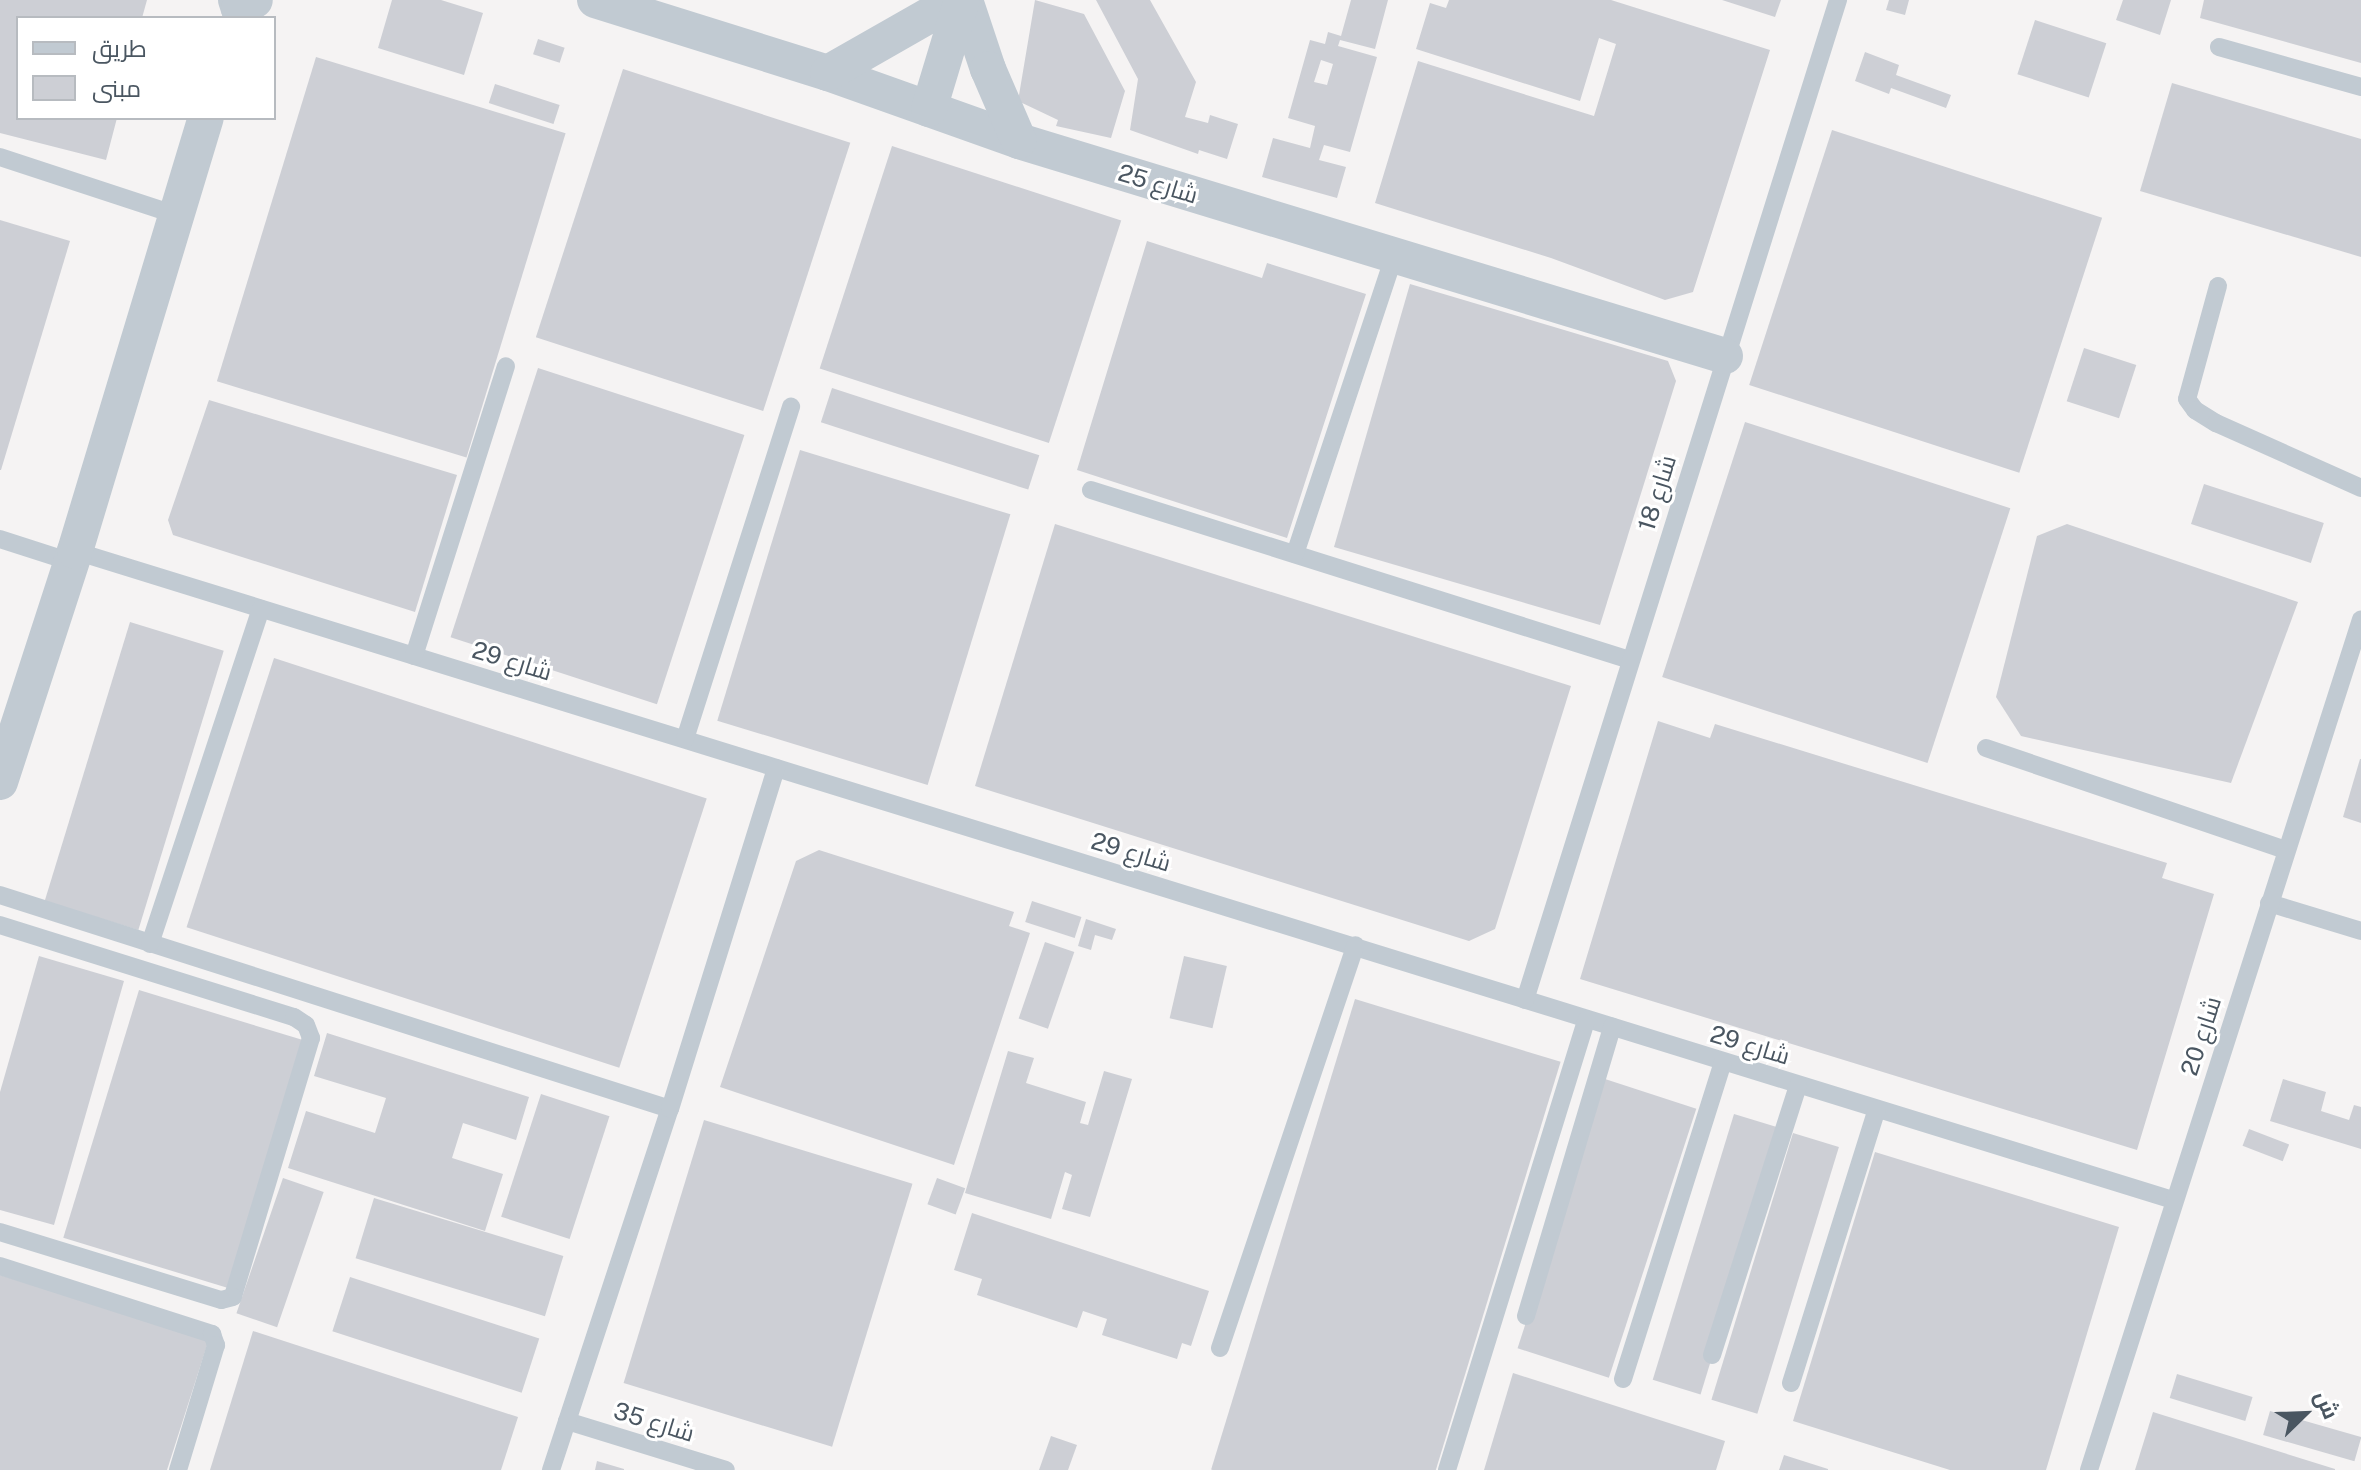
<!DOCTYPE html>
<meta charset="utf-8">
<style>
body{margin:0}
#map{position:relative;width:2361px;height:1470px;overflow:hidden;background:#f5f3f3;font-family:"Public Sans",Cairo,sans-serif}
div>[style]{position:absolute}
.building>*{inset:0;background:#cdcfd5;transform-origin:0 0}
.service>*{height:18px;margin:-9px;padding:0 9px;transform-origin:9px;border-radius:9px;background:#c1cad2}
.minor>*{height:36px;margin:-18px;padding:0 18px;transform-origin:18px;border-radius:18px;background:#c1cad2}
span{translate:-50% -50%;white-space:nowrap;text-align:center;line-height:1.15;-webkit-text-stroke:6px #fff;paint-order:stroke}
.street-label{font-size:24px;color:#4a5661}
.legend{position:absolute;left:16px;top:16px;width:260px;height:104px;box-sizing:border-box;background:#fff;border:2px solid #b7bbc0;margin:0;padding:10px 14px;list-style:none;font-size:24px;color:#4a5661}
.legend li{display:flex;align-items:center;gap:16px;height:40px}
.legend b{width:40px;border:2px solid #b7bbc0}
.north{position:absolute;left:2265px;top:1374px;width:80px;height:80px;-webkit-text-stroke:6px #fff;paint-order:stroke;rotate:67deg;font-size:22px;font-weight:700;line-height:32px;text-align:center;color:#4a5661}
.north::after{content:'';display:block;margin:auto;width:28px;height:36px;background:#4a5661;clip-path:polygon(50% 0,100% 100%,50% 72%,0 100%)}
</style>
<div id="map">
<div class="building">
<div style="clip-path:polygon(0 0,147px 0,142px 18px,18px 18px,18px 118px,117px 118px,106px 160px,0 133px)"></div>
<div style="clip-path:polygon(392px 0,441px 0,483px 13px,464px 75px,378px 48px)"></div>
<div style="clip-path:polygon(1035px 0,1084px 14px,1125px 91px,1111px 138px,1056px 126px,1058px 120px,1018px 101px)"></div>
<div style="clip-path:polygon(1096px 0,1150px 0,1196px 82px,1185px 117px,1208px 123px,1210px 115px,1238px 124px,1227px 159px,1199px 150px,1198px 154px,1130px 130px,1138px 79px)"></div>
<div style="clip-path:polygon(evenodd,1351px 0,1388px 0,1375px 49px,1340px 40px,1338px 46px,1377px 57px,1350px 152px,1324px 145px,1319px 160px,1346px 167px,1337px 198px,1262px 177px,1273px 138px,1310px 148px,1315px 126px,1288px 118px,1310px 40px,1325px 44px,1328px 32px,1341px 36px,1351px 0,1321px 60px,1333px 64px,1327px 85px,1314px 82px,1321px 60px)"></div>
<div style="clip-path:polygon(1449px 0,1611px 0,1770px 50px,1693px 292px,1665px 300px,1551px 258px,1375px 203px,1418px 61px,1594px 116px,1616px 44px,1599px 38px,1580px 101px,1416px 49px,1430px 3px,1446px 8px)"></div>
<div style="clip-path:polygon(1722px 0,1781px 0,1775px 17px)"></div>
<div style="clip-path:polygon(1889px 0,1909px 0,1905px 15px,1886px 10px)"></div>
<div style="clip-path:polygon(2123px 0,2171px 0,2160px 35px,2116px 20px)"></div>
<div style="clip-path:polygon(2204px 0,2361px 0,2361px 63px,2200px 18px)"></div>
<div style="left:2035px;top:20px;width:75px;height:57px;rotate:18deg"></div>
<div style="left:538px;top:39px;width:28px;height:16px;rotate:18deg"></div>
<div style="clip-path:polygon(1865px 52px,1899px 65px,1896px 75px,1951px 95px,1946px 108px,1891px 88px,1889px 94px,1855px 81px)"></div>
<div style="left:316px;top:57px;width:261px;height:339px;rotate:17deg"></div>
<div style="left:623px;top:69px;width:239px;height:282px;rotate:18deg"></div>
<div style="clip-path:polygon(2172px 83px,2361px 139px,2361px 257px,2140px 191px)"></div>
<div style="left:495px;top:84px;width:68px;height:20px;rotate:18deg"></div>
<div style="left:1832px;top:130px;width:284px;height:268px;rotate:18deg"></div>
<div style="left:892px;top:146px;width:241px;height:234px;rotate:18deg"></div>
<div style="clip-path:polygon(0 220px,70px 241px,1px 470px,0 470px)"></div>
<div style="clip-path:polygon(1147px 241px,1262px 278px,1267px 263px,1366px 294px,1287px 538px,1077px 470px)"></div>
<div style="clip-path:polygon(1410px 284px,1668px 361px,1676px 381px,1600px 625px,1334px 547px)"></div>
<div style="left:2084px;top:348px;width:55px;height:56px;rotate:18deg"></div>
<div style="left:538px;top:368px;width:217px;height:283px;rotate:18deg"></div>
<div style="left:832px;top:388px;width:218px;height:36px;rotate:18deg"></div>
<div style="clip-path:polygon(209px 400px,457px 475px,415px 612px,173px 535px,168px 520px)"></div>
<div style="left:1745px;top:422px;width:279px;height:268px;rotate:18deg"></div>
<div style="left:800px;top:450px;width:220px;height:283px;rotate:17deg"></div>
<div style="left:2204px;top:484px;width:126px;height:42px;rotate:18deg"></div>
<div style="clip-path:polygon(1055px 524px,1571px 686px,1495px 929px,1469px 941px,975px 786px)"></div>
<div style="clip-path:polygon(2067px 524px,2298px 602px,2231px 783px,2021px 736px,1996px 697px,2037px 536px)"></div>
<div style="left:130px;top:622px;width:98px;height:292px;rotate:17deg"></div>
<div style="left:274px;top:658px;width:455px;height:283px;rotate:18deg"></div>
<div style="clip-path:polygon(1658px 721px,1710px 738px,1715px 724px,2167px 863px,2162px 878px,2214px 894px,2137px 1150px,1580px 979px)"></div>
<div style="clip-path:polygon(2360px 759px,2361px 759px,2361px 823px,2343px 817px)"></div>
<div style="clip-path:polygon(819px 850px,1014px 912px,1009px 926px,1030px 933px,954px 1165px,720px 1087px,796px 861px)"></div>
<div style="left:1032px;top:901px;width:52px;height:22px;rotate:18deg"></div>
<div style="clip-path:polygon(1086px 919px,1116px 929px,1112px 940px,1095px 935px,1091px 950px,1078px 946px)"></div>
<div style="left:1045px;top:942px;width:31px;height:81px;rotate:19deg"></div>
<div style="clip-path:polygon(39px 956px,124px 981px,54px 1225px,0 1210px,0 1092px)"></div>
<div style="left:1184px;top:956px;width:44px;height:64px;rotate:13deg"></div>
<div style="left:139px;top:990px;width:174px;height:259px;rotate:17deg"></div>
<div style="left:1355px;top:999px;width:215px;height:492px;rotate:17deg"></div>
<div style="clip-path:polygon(327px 1033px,529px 1097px,516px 1140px,463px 1123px,452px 1158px,503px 1174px,485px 1231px,288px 1168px,306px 1111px,375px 1133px,386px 1098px,314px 1076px)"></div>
<div style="clip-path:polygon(1008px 1051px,1034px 1058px,1026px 1083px,1086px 1102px,1080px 1123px,1088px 1125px,1104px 1071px,1132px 1079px,1090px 1217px,1062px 1209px,1072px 1175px,1065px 1172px,1051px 1219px,965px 1193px)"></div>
<div style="left:1605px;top:1079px;width:96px;height:283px;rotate:18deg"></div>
<div style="clip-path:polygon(2283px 1079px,2326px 1092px,2321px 1111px,2349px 1120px,2354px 1105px,2361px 1107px,2361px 1149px,2270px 1121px)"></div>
<div style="left:541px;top:1094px;width:72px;height:129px;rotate:18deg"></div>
<div style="left:1734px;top:1114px;width:50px;height:278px;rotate:17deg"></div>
<div style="left:704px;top:1120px;width:218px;height:275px;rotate:17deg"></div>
<div style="left:2249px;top:1129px;width:43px;height:18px;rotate:21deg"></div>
<div style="left:1793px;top:1133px;width:48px;height:279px;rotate:17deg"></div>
<div style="clip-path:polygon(1875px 1152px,2119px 1227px,2046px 1470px,1950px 1470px,1793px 1421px)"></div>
<div style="left:283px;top:1178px;width:43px;height:143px;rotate:19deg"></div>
<div style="left:937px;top:1178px;width:30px;height:28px;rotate:20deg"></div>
<div style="left:374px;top:1198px;width:198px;height:63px;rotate:17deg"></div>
<div style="clip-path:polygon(972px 1213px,1209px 1291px,1191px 1346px,1182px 1343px,1177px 1359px,1102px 1335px,1107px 1319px,1083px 1311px,1077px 1328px,977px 1295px,982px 1279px,954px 1270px)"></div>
<div style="clip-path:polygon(0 1275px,209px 1339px,167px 1470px,0 1470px)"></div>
<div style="left:350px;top:1277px;width:199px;height:57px;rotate:18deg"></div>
<div style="clip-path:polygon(253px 1331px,518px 1417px,501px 1470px,210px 1470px)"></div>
<div style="clip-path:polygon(1513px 1373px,1725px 1441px,1716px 1470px,1484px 1470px)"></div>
<div style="left:2177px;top:1374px;width:79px;height:25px;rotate:17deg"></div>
<div style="left:2270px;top:1411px;width:95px;height:25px;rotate:16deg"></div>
<div style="clip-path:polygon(2153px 1412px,2335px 1469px,2335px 1470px,2135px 1470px)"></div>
<div style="clip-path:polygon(1051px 1436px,1077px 1445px,1068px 1470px,1039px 1470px)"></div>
<div style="clip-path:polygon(1784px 1455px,1828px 1469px,1828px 1470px,1779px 1470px)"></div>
<div style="clip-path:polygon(597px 1461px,624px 1469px,624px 1470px,595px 1470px)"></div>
</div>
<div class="service">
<div style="left:2219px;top:47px;width:148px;rotate:15.7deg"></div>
<div style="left:0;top:157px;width:185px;rotate:18.2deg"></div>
<div style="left:2218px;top:286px;width:117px;rotate:105.3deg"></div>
<div style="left:2187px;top:399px;width:14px;rotate:54deg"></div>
<div style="left:2195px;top:410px;width:25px;rotate:32deg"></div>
<div style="left:2216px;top:423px;width:159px;rotate:24.1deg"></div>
<div style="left:1091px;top:490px;width:565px;rotate:17.51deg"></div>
<div style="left:0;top:539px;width:75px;rotate:17.9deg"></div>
<div style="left:75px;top:551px;width:2196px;rotate:17.19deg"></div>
<div style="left:1295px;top:554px;width:314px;rotate:-71.6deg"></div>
<div style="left:414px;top:656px;width:304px;rotate:-72.4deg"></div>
<div style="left:685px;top:739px;width:349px;rotate:-72.3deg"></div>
<div style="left:1986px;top:748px;width:317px;rotate:18.8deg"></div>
<div style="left:0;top:895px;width:703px;rotate:17.71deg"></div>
<div style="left:2269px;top:903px;width:96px;rotate:16.9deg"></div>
<div style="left:0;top:925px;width:308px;rotate:17.4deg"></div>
<div style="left:294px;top:1017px;width:14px;rotate:34deg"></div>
<div style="left:306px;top:1025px;width:14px;rotate:69deg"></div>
<div style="left:311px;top:1038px;width:270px;rotate:106.8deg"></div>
<div style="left:233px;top:1297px;width:12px;rotate:166deg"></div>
<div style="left:221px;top:1300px;width:231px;rotate:-162.9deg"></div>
<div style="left:150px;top:944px;width:353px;rotate:-71.7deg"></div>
<div style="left:1525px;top:1000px;width:1048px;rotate:-72.62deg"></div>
<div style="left:0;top:1266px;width:223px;rotate:17.8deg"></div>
<div style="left:212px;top:1334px;width:12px;rotate:70deg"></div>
<div style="left:216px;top:1345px;width:131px;rotate:106.9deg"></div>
<div style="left:1526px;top:1316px;width:302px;rotate:-73.4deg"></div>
<div style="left:1220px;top:1348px;width:425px;rotate:-71.4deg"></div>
<div style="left:1712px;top:1355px;width:283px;rotate:-72.3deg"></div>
<div style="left:1623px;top:1379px;width:332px;rotate:-72.5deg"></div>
<div style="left:1791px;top:1383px;width:287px;rotate:-72.6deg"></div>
<div style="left:567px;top:1421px;width:166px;rotate:17.1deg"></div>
<div style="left:551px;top:1470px;width:380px;rotate:-71.8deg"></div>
<div style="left:670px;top:1109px;width:357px;rotate:-72.7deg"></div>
<div style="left:1447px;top:1470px;width:472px;rotate:-72.8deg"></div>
<div style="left:2089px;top:1470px;width:893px;rotate:-72.27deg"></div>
</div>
<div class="minor">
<div style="left:236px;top:0;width:9px;rotate:72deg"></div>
<div style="left:239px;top:9px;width:18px;rotate:-29deg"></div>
<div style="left:595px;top:0;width:244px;rotate:17.4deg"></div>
<div style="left:828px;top:73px;width:203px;rotate:19.6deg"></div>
<div style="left:1019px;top:141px;width:738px;rotate:16.94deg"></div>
<div style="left:965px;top:0;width:73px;rotate:71.6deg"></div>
<div style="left:988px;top:69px;width:78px;rotate:66.7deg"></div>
<div style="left:828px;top:73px;width:147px;rotate:-29.7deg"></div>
<div style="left:929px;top:109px;width:114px;rotate:-73.2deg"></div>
<div style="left:0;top:782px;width:243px;rotate:-72deg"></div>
<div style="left:75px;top:551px;width:452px;rotate:-73.2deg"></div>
</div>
<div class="street-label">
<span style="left:1158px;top:184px;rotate:17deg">شارع 25</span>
<span style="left:1657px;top:493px;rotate:-73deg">شارع 18</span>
<span style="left:512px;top:661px;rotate:17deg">شارع 29</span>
<span style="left:1131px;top:852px;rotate:17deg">شارع 29</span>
<span style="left:2201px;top:1036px;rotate:-72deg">شارع 20</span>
<span style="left:1750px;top:1045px;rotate:17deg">شارع 29</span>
<span style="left:654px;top:1422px;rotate:17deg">شارع 35</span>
</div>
<ul class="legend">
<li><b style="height:10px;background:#c1cad2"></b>طريق</li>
<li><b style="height:22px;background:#cdcfd5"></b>مبنى</li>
</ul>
<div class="north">ش</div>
</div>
